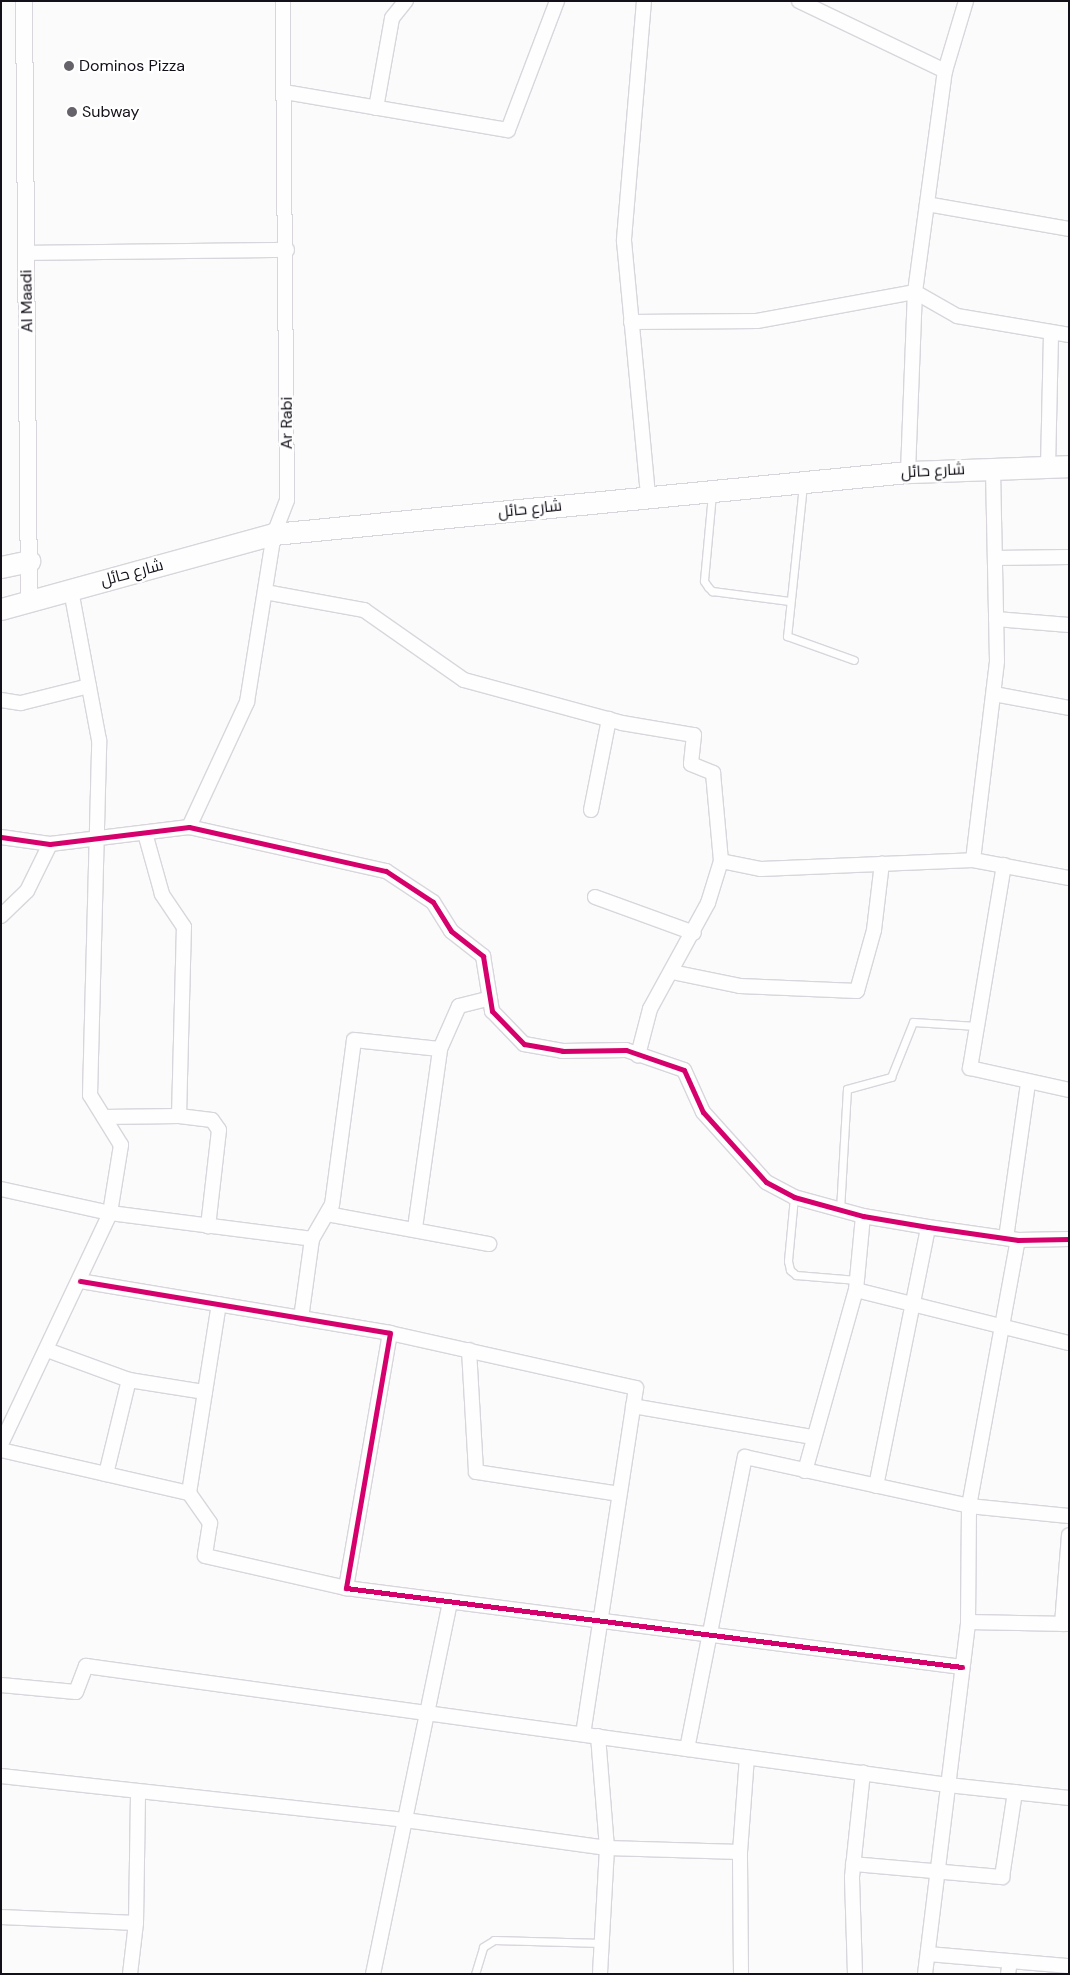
<!DOCTYPE html>
<meta charset="utf-8">
<style>
body{margin:0}
#map{position:relative;width:1070px;height:1975px;overflow:hidden;background:#fbfbfb;font-family:"DM Sans",Cairo,sans-serif}
div>[style]{position:absolute}
.roads{filter:drop-shadow(1px 0 #d8d6dc) drop-shadow(-1px 0 #d8d6dc) drop-shadow(0 1px #d8d6dc) drop-shadow(0 -1px #d8d6dc)}
.service>*{height:7px;margin:-3.5px;padding:0 3.5px;transform-origin:3.5px;border-radius:3.5px;background:#fefefe}
.minor>*{height:14px;margin:-7px;padding:0 7px;transform-origin:7px;border-radius:7px;background:#fefefe}
.tertiary>*{height:16px;margin:-8px;padding:0 8px;transform-origin:8px;border-radius:8px;background:#fefefe}
.primary>*{height:21px;margin:-10.5px;padding:0 10.5px;transform-origin:10.5px;border-radius:10.5px;background:#fefefe}
.cycleway>*{height:5px;margin:-2.5px;padding:0 2.5px;transform-origin:2.5px;border-radius:2.5px;background:#d6006c}
.dots>*{width:14px;height:14px;translate:-50% -50%;box-sizing:border-box;border:2px solid #fff;border-radius:50%}
span{translate:-50% -50%;white-space:nowrap;text-align:center;line-height:1.15;-webkit-text-stroke:4.5px #fff;paint-order:stroke}
.poi-label{font-size:16px;color:#14101a}
.left{translate:0 -50%;text-align:left}
.street-label{font-size:16px;color:#14101a}
.frame{position:absolute;inset:0;border:2px solid #14101a;pointer-events:none}
</style>
<div id="map">
<div class="roads">
<div class="service">
<div style="left:803px;top:485px;width:152px;rotate:96deg"></div>
<div style="left:787px;top:636px;width:71px;rotate:19.7deg"></div>
<div style="left:712px;top:494px;width:87px;rotate:95.3deg"></div>
<div style="left:704px;top:581px;width:7px;rotate:56deg"></div>
<div style="left:708px;top:587px;width:6px;rotate:45deg"></div>
<div style="left:712px;top:591px;width:78px;rotate:7.4deg"></div>
<div style="left:794px;top:1197px;width:64px;rotate:95.4deg"></div>
<div style="left:788px;top:1261px;width:9px;rotate:77deg"></div>
<div style="left:790px;top:1270px;width:8px;rotate:40deg"></div>
<div style="left:796px;top:1275px;width:61px;rotate:4.7deg"></div>
<div style="left:840px;top:1210px;width:121px;rotate:-86.7deg"></div>
<div style="left:847px;top:1089px;width:46px;rotate:-15.3deg"></div>
<div style="left:891px;top:1077px;width:59px;rotate:-68.2deg"></div>
<div style="left:913px;top:1022px;width:64px;rotate:3.6deg"></div>
<div style="left:475px;top:1974px;width:28px;rotate:-73deg"></div>
<div style="left:483px;top:1947px;width:13px;rotate:-32deg"></div>
<div style="left:494px;top:1940px;width:108px;rotate:1.6deg"></div>
</div>
<div class="minor">
<div style="left:644px;top:1px;width:241px;rotate:94.8deg"></div>
<div style="left:624px;top:241px;width:257px;rotate:84.6deg"></div>
<div style="left:799px;top:1px;width:162px;rotate:25.6deg"></div>
<div style="left:285px;top:92px;width:226px;rotate:9.7deg"></div>
<div style="left:508px;top:130px;width:138px;rotate:-69.2deg"></div>
<div style="left:376px;top:108px;width:91px;rotate:-79.9deg"></div>
<div style="left:392px;top:18px;width:22px;rotate:-51deg"></div>
<div style="left:927px;top:204px;width:144px;rotate:10deg"></div>
<div style="left:26px;top:253px;width:261px;rotate:-0.7deg"></div>
<div style="left:631px;top:322px;width:126px;rotate:-0.5deg"></div>
<div style="left:757px;top:321px;width:161px;rotate:-10.4deg"></div>
<div style="left:915px;top:292px;width:48px;rotate:29.7deg"></div>
<div style="left:957px;top:316px;width:114px;rotate:9.6deg"></div>
<div style="left:1048px;top:467px;width:133px;rotate:-88.7deg"></div>
<div style="left:908px;top:472px;width:180px;rotate:-87.8deg"></div>
<div style="left:915px;top:292px;width:223px;rotate:-82.3deg"></div>
<div style="left:945px;top:71px;width:73px;rotate:-73.3deg"></div>
<div style="left:995px;top:558px;width:74px;rotate:-0.8deg"></div>
<div style="left:265px;top:592px;width:101px;rotate:10.3deg"></div>
<div style="left:364px;top:610px;width:122px;rotate:35deg"></div>
<div style="left:464px;top:680px;width:164px;rotate:15.2deg"></div>
<div style="left:622px;top:723px;width:73px;rotate:9.5deg"></div>
<div style="left:694px;top:735px;width:29px;rotate:96deg"></div>
<div style="left:691px;top:764px;width:24px;rotate:22deg"></div>
<div style="left:713px;top:773px;width:88px;rotate:84.8deg"></div>
<div style="left:721px;top:861px;width:44px;rotate:107.2deg"></div>
<div style="left:708px;top:903px;width:121px;rotate:118.7deg"></div>
<div style="left:650px;top:1009px;width:48px;rotate:104.6deg"></div>
<div style="left:996px;top:619px;width:73px;rotate:4.7deg"></div>
<div style="left:994px;top:694px;width:76px;rotate:10.6deg"></div>
<div style="left:1px;top:700px;width:20px;rotate:9deg"></div>
<div style="left:21px;top:703px;width:70px;rotate:-14deg"></div>
<div style="left:591px;top:810px;width:93px;rotate:-78.8deg"></div>
<div style="left:189px;top:827px;width:138px;rotate:-65.1deg"></div>
<div style="left:247px;top:702px;width:170px;rotate:-80.9deg"></div>
<div style="left:274px;top:534px;width:36px;rotate:-69deg"></div>
<div style="left:287px;top:500px;width:499px;rotate:-90.5deg"></div>
<div style="left:1px;top:837px;width:49px;rotate:8.1deg"></div>
<div style="left:50px;top:844px;width:140px;rotate:-7deg"></div>
<div style="left:189px;top:827px;width:202px;rotate:12.6deg"></div>
<div style="left:386px;top:871px;width:56px;rotate:33.4deg"></div>
<div style="left:433px;top:902px;width:34px;rotate:58deg"></div>
<div style="left:451px;top:931px;width:41px;rotate:38deg"></div>
<div style="left:483px;top:956px;width:56px;rotate:80.7deg"></div>
<div style="left:492px;top:1011px;width:46px;rotate:45.9deg"></div>
<div style="left:524px;top:1044px;width:39px;rotate:10deg"></div>
<div style="left:562px;top:1051px;width:64px;rotate:-0.9deg"></div>
<div style="left:626px;top:1050px;width:61px;rotate:19deg"></div>
<div style="left:684px;top:1070px;width:46px;rotate:65.7deg"></div>
<div style="left:703px;top:1112px;width:94px;rotate:48deg"></div>
<div style="left:766px;top:1182px;width:32px;rotate:28deg"></div>
<div style="left:794px;top:1197px;width:72px;rotate:15.4deg"></div>
<div style="left:863px;top:1216px;width:66px;rotate:9.6deg"></div>
<div style="left:928px;top:1227px;width:91px;rotate:8.2deg"></div>
<div style="left:1018px;top:1240px;width:51px;rotate:-1.1deg"></div>
<div style="left:973px;top:860px;width:200px;rotate:-83.1deg"></div>
<div style="left:997px;top:661px;width:192px;rotate:-91.2deg"></div>
<div style="left:721px;top:861px;width:41px;rotate:11.3deg"></div>
<div style="left:761px;top:869px;width:212px;rotate:-2.4deg"></div>
<div style="left:973px;top:860px;width:98px;rotate:10.6deg"></div>
<div style="left:1004px;top:865px;width:206px;rotate:99.5deg"></div>
<div style="left:970px;top:1068px;width:101px;rotate:12.5deg"></div>
<div style="left:595px;top:897px;width:105px;rotate:20deg"></div>
<div style="left:1px;top:916px;width:36px;rotate:-44deg"></div>
<div style="left:27px;top:891px;width:52px;rotate:-63.9deg"></div>
<div style="left:672px;top:972px;width:69px;rotate:11.6deg"></div>
<div style="left:740px;top:986px;width:117px;rotate:2.4deg"></div>
<div style="left:857px;top:991px;width:63px;rotate:-74.4deg"></div>
<div style="left:874px;top:930px;width:67px;rotate:-83.2deg"></div>
<div style="left:179px;top:1116px;width:33px;rotate:7deg"></div>
<div style="left:212px;top:1120px;width:12px;rotate:55deg"></div>
<div style="left:219px;top:1130px;width:97px;rotate:96.5deg"></div>
<div style="left:104px;top:1117px;width:75px;rotate:-0.8deg"></div>
<div style="left:179px;top:1116px;width:189px;rotate:-88.5deg"></div>
<div style="left:184px;top:927px;width:40px;rotate:-124deg"></div>
<div style="left:162px;top:894px;width:63px;rotate:-105.6deg"></div>
<div style="left:1px;top:1189px;width:112px;rotate:12.4deg"></div>
<div style="left:110px;top:1213px;width:204px;rotate:7.3deg"></div>
<div style="left:312px;top:1239px;width:80px;rotate:97.9deg"></div>
<div style="left:327px;top:1214px;width:165px;rotate:10.5deg"></div>
<div style="left:415px;top:1228px;width:181px;rotate:-82deg"></div>
<div style="left:440px;top:1049px;width:47px;rotate:-66.2deg"></div>
<div style="left:459px;top:1006px;width:32px;rotate:-14deg"></div>
<div style="left:1006px;top:1238px;width:157px;rotate:-81.9deg"></div>
<div style="left:312px;top:1239px;width:39px;rotate:-60deg"></div>
<div style="left:332px;top:1205px;width:166px;rotate:-82.4deg"></div>
<div style="left:354px;top:1040px;width:86px;rotate:6deg"></div>
<div style="left:80px;top:1281px;width:314px;rotate:9.5deg"></div>
<div style="left:390px;top:1333px;width:259px;rotate:99.8deg"></div>
<div style="left:346px;top:1588px;width:621px;rotate:7.31deg"></div>
<div style="left:856px;top:1290px;width:219px;rotate:14deg"></div>
<div style="left:390px;top:1333px;width:252px;rotate:12.6deg"></div>
<div style="left:636px;top:1388px;width:350px;rotate:98.7deg"></div>
<div style="left:47px;top:1350px;width:87px;rotate:20.1deg"></div>
<div style="left:129px;top:1380px;width:77px;rotate:9deg"></div>
<div style="left:469px;top:1350px;width:122px;rotate:86.7deg"></div>
<div style="left:476px;top:1472px;width:145px;rotate:8.7deg"></div>
<div style="left:633px;top:1406px;width:183px;rotate:9.8deg"></div>
<div style="left:1px;top:1444px;width:255px;rotate:-64.7deg"></div>
<div style="left:110px;top:1213px;width:69px;rotate:-80.8deg"></div>
<div style="left:121px;top:1145px;width:59px;rotate:-121.8deg"></div>
<div style="left:90px;top:1095px;width:355px;rotate:-88.5deg"></div>
<div style="left:99px;top:740px;width:153px;rotate:-100.6deg"></div>
<div style="left:1px;top:1450px;width:193px;rotate:12.9deg"></div>
<div style="left:189px;top:1493px;width:37px;rotate:55deg"></div>
<div style="left:210px;top:1523px;width:33px;rotate:99deg"></div>
<div style="left:205px;top:1556px;width:145px;rotate:12.8deg"></div>
<div style="left:805px;top:1471px;width:188px;rotate:-74.3deg"></div>
<div style="left:856px;top:1290px;width:74px;rotate:-84.6deg"></div>
<div style="left:106px;top:1474px;width:97px;rotate:-76.3deg"></div>
<div style="left:876px;top:1486px;width:264px;rotate:-78.6deg"></div>
<div style="left:189px;top:1493px;width:191px;rotate:-81deg"></div>
<div style="left:968px;top:1622px;width:101px;rotate:1.1deg"></div>
<div style="left:1062px;top:1624px;width:89px;rotate:-85.5deg"></div>
<div style="left:1px;top:1685px;width:75px;rotate:5.3deg"></div>
<div style="left:76px;top:1692px;width:28px;rotate:-69deg"></div>
<div style="left:86px;top:1666px;width:870px;rotate:7.86deg"></div>
<div style="left:948px;top:1785px;width:122px;rotate:6.1deg"></div>
<div style="left:598px;top:1736px;width:112px;rotate:85.4deg"></div>
<div style="left:607px;top:1848px;width:126px;rotate:93.2deg"></div>
<div style="left:687px;top:1749px;width:298px;rotate:-78.8deg"></div>
<div style="left:745px;top:1457px;width:229px;rotate:12.3deg"></div>
<div style="left:969px;top:1506px;width:100px;rotate:5.7deg"></div>
<div style="left:1px;top:1776px;width:406px;rotate:6.2deg"></div>
<div style="left:405px;top:1820px;width:204px;rotate:7.9deg"></div>
<div style="left:607px;top:1848px;width:133px;rotate:1.7deg"></div>
<div style="left:853px;top:1864px;width:150px;rotate:5deg"></div>
<div style="left:1002px;top:1877px;width:86px;rotate:-81.3deg"></div>
<div style="left:1px;top:1917px;width:135px;rotate:2.5deg"></div>
<div style="left:928px;top:1954px;width:142px;rotate:4.9deg"></div>
<div style="left:130px;top:1974px;width:51px;rotate:-83.3deg"></div>
<div style="left:136px;top:1923px;width:131px;rotate:-89.1deg"></div>
<div style="left:373px;top:1974px;width:381px;rotate:-78.3deg"></div>
<div style="left:741px;top:1974px;width:122px;rotate:-90.5deg"></div>
<div style="left:740px;top:1852px;width:95px;rotate:-85.8deg"></div>
<div style="left:855px;top:1974px;width:97px;rotate:-91.8deg"></div>
<div style="left:852px;top:1877px;width:105px;rotate:-84deg"></div>
<div style="left:925px;top:1974px;width:355px;rotate:-83deg"></div>
<div style="left:968px;top:1622px;width:116px;rotate:-89.5deg"></div>
<div style="left:969px;top:1506px;width:270px;rotate:-79.6deg"></div>
<div style="left:1008px;top:1974px;width:13px;rotate:-81deg"></div>
</div>
<div class="tertiary">
<div style="left:24px;top:1px;width:600px;rotate:89.52deg"></div>
</div>
<div class="primary">
<div style="left:1px;top:567px;width:29px;rotate:-12deg"></div>
<div style="left:1px;top:609px;width:283px;rotate:-15.4deg"></div>
<div style="left:274px;top:534px;width:637px;rotate:-5.59deg"></div>
<div style="left:908px;top:472px;width:161px;rotate:-2.1deg"></div>
</div>
</div>
<div class="cycleway">
<div style="left:1px;top:837px;width:49px;rotate:8.1deg"></div>
<div style="left:50px;top:844px;width:140px;rotate:-7deg"></div>
<div style="left:189px;top:827px;width:202px;rotate:12.6deg"></div>
<div style="left:386px;top:871px;width:56px;rotate:33.4deg"></div>
<div style="left:433px;top:902px;width:34px;rotate:58deg"></div>
<div style="left:451px;top:931px;width:41px;rotate:38deg"></div>
<div style="left:483px;top:956px;width:56px;rotate:80.7deg"></div>
<div style="left:492px;top:1011px;width:46px;rotate:45.9deg"></div>
<div style="left:524px;top:1044px;width:39px;rotate:10deg"></div>
<div style="left:562px;top:1051px;width:64px;rotate:-0.9deg"></div>
<div style="left:626px;top:1050px;width:61px;rotate:19deg"></div>
<div style="left:684px;top:1070px;width:46px;rotate:65.7deg"></div>
<div style="left:703px;top:1112px;width:94px;rotate:48deg"></div>
<div style="left:766px;top:1182px;width:32px;rotate:28deg"></div>
<div style="left:794px;top:1197px;width:72px;rotate:15.4deg"></div>
<div style="left:863px;top:1216px;width:66px;rotate:9.6deg"></div>
<div style="left:928px;top:1227px;width:91px;rotate:8.2deg"></div>
<div style="left:1018px;top:1240px;width:51px;rotate:-1.1deg"></div>
<div style="left:80px;top:1281px;width:314px;rotate:9.5deg"></div>
<div style="left:390px;top:1333px;width:259px;rotate:99.8deg"></div>
<div style="left:346px;top:1588px;width:621px;rotate:7.31deg"></div>
</div>
<div class="dots">
<div style="left:69px;top:66px;background:#656269"></div>
<div style="left:72px;top:112px;background:#656269"></div>
</div>
<div class="poi-label">
<span class="left" style="left:79px;top:66px">Dominos Pizza</span>
<span class="left" style="left:82px;top:112px">Subway</span>
</div>
<div class="street-label">
<span style="left:27px;top:301px;rotate:-91deg">Al Maadi</span>
<span style="left:287px;top:423px;rotate:-90deg">Ar Rabi</span>
<span style="left:933px;top:471px;rotate:-3deg">شارع حائل</span>
<span style="left:530px;top:509px;rotate:-6deg">شارع حائل</span>
<span style="left:132px;top:573px;rotate:-15deg">شارع حائل</span>
</div>
<div class="frame"></div>
</div>
